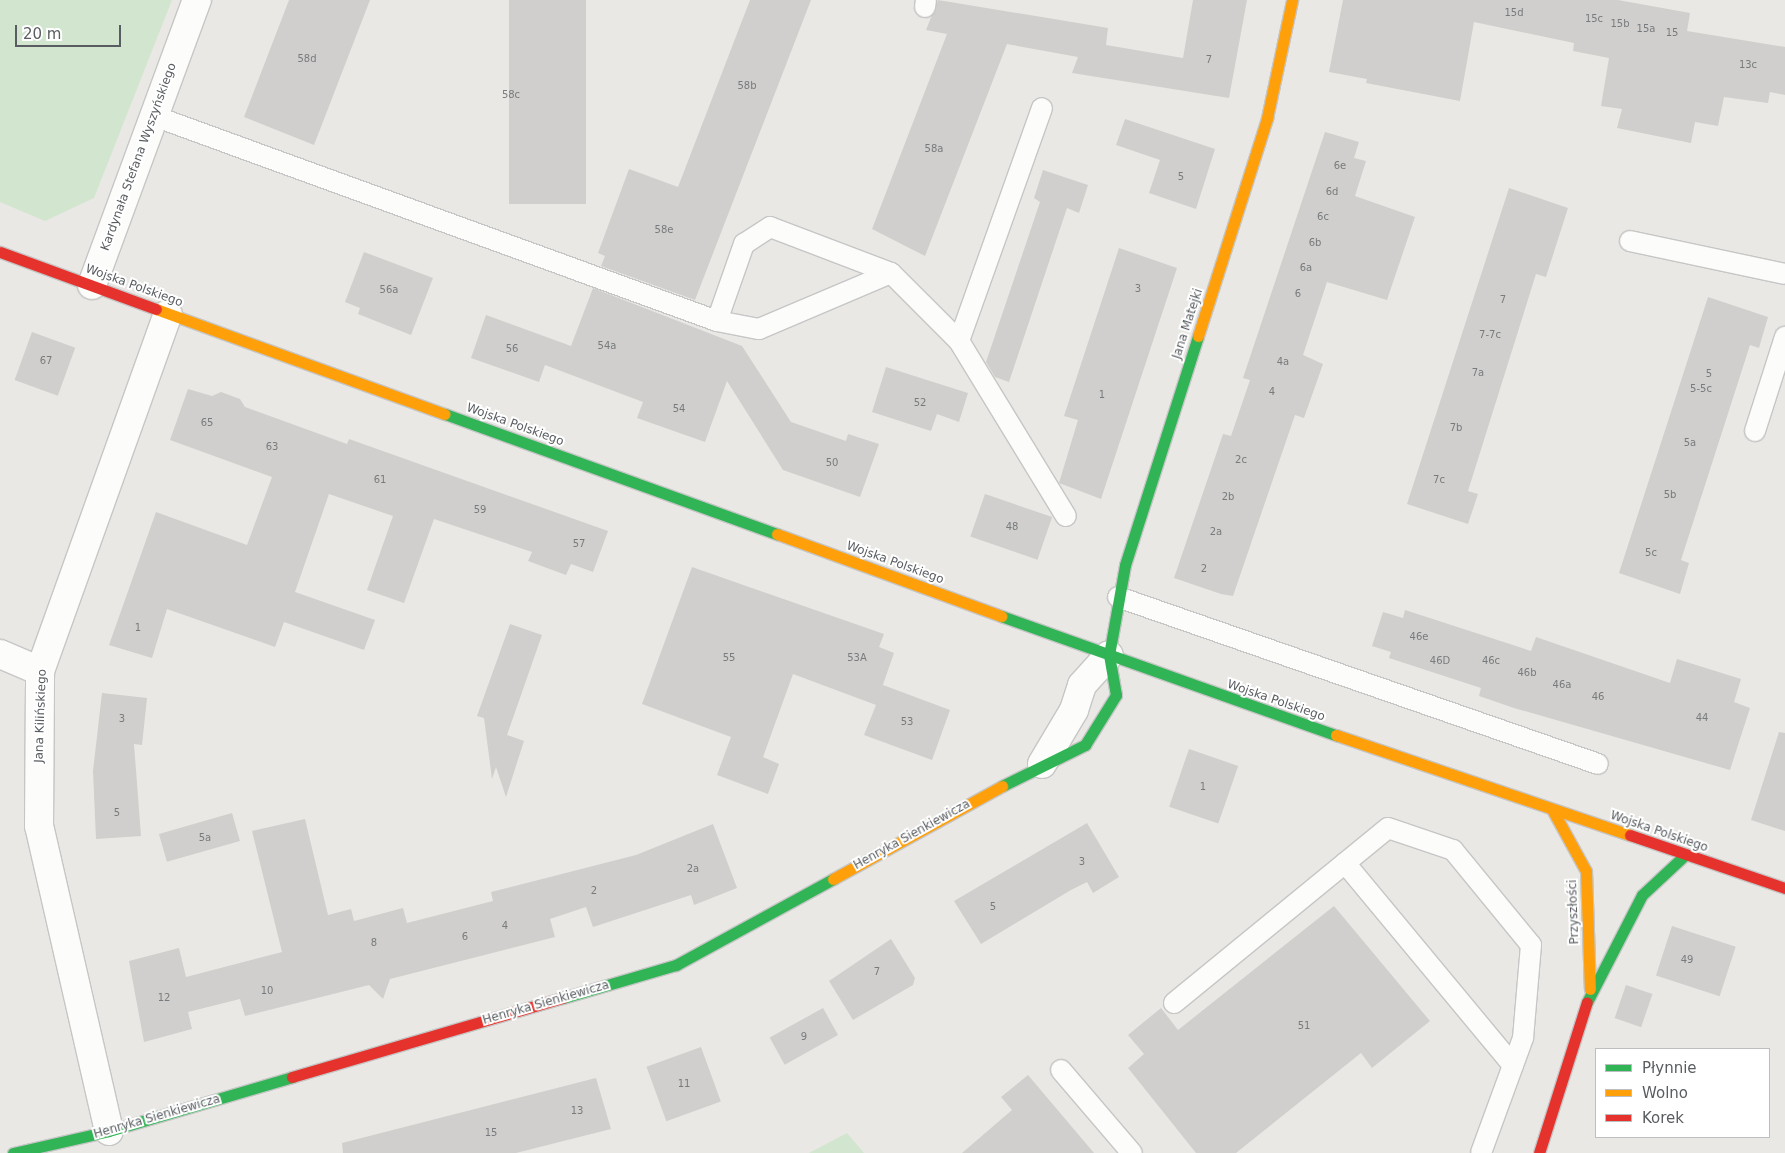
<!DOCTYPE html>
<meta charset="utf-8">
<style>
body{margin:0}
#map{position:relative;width:1785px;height:1153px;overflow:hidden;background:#e9e8e4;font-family:"DejaVu Sans",sans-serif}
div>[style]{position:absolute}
.green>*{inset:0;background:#d2e5cf}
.building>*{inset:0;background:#d0cfcd;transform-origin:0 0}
.roads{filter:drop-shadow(1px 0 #c6c6c6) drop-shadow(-1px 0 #c6c6c6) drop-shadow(0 1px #c6c6c6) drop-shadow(0 -1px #c6c6c6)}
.lane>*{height:20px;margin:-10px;padding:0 10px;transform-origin:10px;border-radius:10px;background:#fcfcfb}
.street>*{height:28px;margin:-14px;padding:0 14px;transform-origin:14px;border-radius:14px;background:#fcfcfb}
.fast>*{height:11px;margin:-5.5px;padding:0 5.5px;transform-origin:5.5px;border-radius:5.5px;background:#30b455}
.slow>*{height:11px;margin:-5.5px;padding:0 5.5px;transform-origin:5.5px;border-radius:5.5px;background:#ff9f0a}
.jam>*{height:11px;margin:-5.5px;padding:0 5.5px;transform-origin:5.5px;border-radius:5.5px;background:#e5322d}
span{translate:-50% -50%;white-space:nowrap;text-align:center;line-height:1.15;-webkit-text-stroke:4px #fff;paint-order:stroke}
.number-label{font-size:10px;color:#787b7d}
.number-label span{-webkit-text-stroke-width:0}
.street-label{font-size:12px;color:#595d61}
.legend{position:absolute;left:1595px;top:1048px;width:175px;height:90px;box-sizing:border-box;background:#fff;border:1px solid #bdbec0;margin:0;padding:6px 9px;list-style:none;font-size:15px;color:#595d61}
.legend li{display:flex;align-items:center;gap:10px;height:25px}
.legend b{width:25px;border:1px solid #bdbec0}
.scale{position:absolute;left:15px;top:25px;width:106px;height:22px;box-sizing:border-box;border:2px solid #595d61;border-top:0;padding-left:6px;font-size:15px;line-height:18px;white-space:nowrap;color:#595d61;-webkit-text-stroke:4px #fff;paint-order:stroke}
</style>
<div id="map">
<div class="green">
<div style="clip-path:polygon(0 0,172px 0,94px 198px,45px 221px,0 202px)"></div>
<div style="clip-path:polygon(847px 1133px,864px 1153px,809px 1153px)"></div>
</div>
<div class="building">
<div style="clip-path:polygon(289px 0,370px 0,314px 145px,244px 117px)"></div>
<div style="left:509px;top:0;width:77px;height:204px"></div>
<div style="clip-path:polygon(750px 0,811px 0,695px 300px,601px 266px,605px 256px,598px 253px,629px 169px,678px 187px)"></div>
<div style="clip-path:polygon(938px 0,1108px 28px,1106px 45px,1183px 58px,1193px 0,1247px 0,1229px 98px,1072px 73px,1078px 57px,1007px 44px,925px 256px,872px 229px,947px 34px,926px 30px)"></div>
<div style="clip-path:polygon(1343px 0,1618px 0,1690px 13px,1687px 31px,1785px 47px,1785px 95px,1770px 92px,1768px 103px,1724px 97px,1718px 126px,1695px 122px,1691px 143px,1617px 128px,1622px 109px,1601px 106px,1609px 58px,1573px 51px,1574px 43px,1474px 22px,1460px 101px,1366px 83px,1367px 79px,1329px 72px)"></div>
<div style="clip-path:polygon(1125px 119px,1215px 149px,1196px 209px,1149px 193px,1160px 160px,1116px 145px)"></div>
<div style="clip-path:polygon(1325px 132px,1359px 142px,1354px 158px,1366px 161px,1355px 196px,1415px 217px,1387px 300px,1327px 282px,1303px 355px,1323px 364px,1304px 418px,1295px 415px,1233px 596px,1221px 594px,1174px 578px,1223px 434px,1231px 436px,1250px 380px,1243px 378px)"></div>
<div style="clip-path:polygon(1043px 170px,1088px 185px,1079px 213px,1067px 208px,1009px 382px,995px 377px,986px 362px,1040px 202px,1034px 198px)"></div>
<div style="clip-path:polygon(1509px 188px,1568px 208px,1546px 277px,1536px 274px,1468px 491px,1478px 494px,1468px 524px,1407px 504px)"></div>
<div style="clip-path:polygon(1119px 248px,1177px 268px,1101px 499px,1059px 483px,1078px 420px,1064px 416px)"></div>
<div style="clip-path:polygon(364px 252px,433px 278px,411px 335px,358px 314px,360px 308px,345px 302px)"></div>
<div style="clip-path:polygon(593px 288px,742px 346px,791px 422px,846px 441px,848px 434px,879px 444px,860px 497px,783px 470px,727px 381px,705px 442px,637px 418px,643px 402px,545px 365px,539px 382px,471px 358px,486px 315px,571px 346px)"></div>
<div style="clip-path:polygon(1708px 297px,1768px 317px,1759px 348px,1750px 345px,1681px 560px,1689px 563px,1680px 594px,1619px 573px)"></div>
<div style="left:32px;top:332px;width:46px;height:51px;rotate:20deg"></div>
<div style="clip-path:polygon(886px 367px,968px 393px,959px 422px,937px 414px,931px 431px,872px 412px)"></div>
<div style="clip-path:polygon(188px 389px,212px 396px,221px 392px,240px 399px,245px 407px,347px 444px,349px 439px,608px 531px,593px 572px,571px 564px,566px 575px,528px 561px,532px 552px,434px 519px,404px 603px,367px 590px,393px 516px,329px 494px,295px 592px,375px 620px,364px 650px,284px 622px,275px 647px,167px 609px,152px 658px,109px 645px,156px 512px,247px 545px,272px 477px,170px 440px)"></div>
<div style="left:985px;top:494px;width:71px;height:45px;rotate:19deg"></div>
<div style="clip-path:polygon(692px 567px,884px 634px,879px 647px,894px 653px,878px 699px,883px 685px,950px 710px,932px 760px,864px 735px,876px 705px,793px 674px,763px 757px,779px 764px,768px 794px,717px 775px,731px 737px,642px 704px)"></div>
<div style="clip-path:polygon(1405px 610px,1531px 651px,1536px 637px,1670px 683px,1677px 659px,1741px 679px,1734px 702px,1750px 708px,1730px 770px,1514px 708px,1479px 696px,1481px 688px,1389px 658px,1391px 652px,1372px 646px,1383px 612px,1403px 618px)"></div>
<div style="clip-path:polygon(510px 624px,542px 635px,507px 735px,524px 741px,506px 797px,496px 767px,492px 779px,484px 718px,477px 716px)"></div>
<div style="clip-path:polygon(102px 693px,147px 698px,142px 745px,134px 744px,141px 836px,96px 839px,93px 771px)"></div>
<div style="clip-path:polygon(1779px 732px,1785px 733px,1785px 831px,1751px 820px)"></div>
<div style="left:1189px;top:749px;width:52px;height:61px;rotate:19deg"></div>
<div style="left:232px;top:813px;width:29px;height:76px;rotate:74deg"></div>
<div style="clip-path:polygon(305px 819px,328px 915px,351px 909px,354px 921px,403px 908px,407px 923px,493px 901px,491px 892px,636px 855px,713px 824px,737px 888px,694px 905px,691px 895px,593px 927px,586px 907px,550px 919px,555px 937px,390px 979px,383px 999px,369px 985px,245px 1016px,240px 999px,188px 1012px,192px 1029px,144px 1042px,129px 961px,179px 948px,186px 977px,282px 952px,252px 831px)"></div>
<div style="clip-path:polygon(1087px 823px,1119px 877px,1093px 893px,1087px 882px,1071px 890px,981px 944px,954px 901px)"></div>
<div style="clip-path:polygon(1334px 906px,1430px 1021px,1372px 1068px,1361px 1053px,1236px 1153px,1196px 1153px,1128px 1068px,1144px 1054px,1128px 1035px,1161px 1008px,1178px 1030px)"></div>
<div style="left:1672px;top:926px;width:67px;height:52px;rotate:18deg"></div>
<div style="clip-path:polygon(891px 939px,915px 978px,913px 985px,853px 1020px,829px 981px)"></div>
<div style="left:1626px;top:985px;width:28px;height:35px;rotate:19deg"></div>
<div style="left:823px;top:1008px;width:31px;height:61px;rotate:61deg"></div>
<div style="left:701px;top:1047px;width:58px;height:58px;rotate:70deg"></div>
<div style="clip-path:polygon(1028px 1075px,1094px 1153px,962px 1153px,1012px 1110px,1001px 1097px)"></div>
<div style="clip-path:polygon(596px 1078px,611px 1129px,516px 1153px,343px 1153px,342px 1143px)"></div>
</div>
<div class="roads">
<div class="lane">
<div style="left:925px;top:7px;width:7px;rotate:-82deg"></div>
<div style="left:154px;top:116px;width:599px;rotate:20.01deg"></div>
<div style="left:717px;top:321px;width:43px;rotate:10.8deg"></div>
<div style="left:759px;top:329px;width:143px;rotate:-23deg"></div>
<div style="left:891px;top:273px;width:96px;rotate:45deg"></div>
<div style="left:959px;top:341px;width:247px;rotate:-70.4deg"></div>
<div style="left:1630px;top:241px;width:158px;rotate:12deg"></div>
<div style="left:717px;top:321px;width:82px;rotate:-70.7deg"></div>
<div style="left:744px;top:244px;width:31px;rotate:-33deg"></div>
<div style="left:770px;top:227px;width:129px;rotate:20.8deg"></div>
<div style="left:959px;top:341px;width:205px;rotate:58.6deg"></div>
<div style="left:1755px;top:431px;width:99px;rotate:-72.3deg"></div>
<div style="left:1118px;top:597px;width:508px;rotate:19.18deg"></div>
<div style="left:1345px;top:863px;width:263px;rotate:50.3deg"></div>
<div style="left:1174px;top:1003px;width:276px;rotate:-39.3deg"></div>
<div style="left:1388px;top:828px;width:69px;rotate:18.7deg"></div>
<div style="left:1453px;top:850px;width:123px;rotate:50.6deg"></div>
<div style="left:1531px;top:945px;width:93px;rotate:94.9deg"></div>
<div style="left:1523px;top:1038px;width:122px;rotate:110.1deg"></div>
<div style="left:1061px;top:1070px;width:109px;rotate:49.5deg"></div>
</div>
<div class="street">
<div style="left:92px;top:285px;width:304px;rotate:-69.8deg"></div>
<div style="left:0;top:654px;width:43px;rotate:23deg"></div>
<div style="left:1042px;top:764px;width:63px;rotate:-59.3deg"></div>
<div style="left:1074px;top:710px;width:26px;rotate:-72deg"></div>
<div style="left:1082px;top:685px;width:40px;rotate:-48deg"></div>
<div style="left:109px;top:1131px;width:313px;rotate:-102.9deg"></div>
<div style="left:39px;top:826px;width:155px;rotate:-89.6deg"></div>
<div style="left:40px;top:671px;width:379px;rotate:-70.3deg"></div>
</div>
<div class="fast">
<div style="left:445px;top:414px;width:353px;rotate:19.9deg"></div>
<div style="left:1001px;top:616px;width:356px;rotate:19.6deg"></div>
<div style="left:1002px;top:786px;width:93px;rotate:-26.3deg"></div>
<div style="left:1085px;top:745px;width:59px;rotate:-58.2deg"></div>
<div style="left:1116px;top:695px;width:41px;rotate:-99.9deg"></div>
<div style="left:1109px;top:655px;width:91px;rotate:-79.9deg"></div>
<div style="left:1125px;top:565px;width:240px;rotate:-72.3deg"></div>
<div style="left:563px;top:998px;width:118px;rotate:-16.3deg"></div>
<div style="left:676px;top:965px;width:179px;rotate:-28.7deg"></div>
<div style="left:1587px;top:1002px;width:120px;rotate:-62.8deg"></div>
<div style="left:1642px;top:895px;width:59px;rotate:-42.9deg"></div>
<div style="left:13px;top:1153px;width:98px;rotate:-12.9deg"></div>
<div style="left:109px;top:1131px;width:191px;rotate:-16.4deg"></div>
</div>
<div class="slow">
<div style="left:156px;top:309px;width:307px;rotate:20deg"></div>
<div style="left:1198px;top:336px;width:229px;rotate:-72.4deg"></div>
<div style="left:1267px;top:118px;width:121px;rotate:-78deg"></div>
<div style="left:777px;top:534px;width:239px;rotate:20.1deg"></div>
<div style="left:1336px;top:735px;width:311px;rotate:18.8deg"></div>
<div style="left:1553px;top:811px;width:68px;rotate:61.2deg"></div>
<div style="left:1586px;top:871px;width:118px;rotate:88.1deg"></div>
<div style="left:833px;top:879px;width:193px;rotate:-28.8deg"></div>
</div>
<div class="jam">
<div style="left:0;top:252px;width:166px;rotate:20.1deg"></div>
<div style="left:1630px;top:835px;width:164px;rotate:18.9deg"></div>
<div style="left:292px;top:1077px;width:282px;rotate:-16.3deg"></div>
<div style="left:1539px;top:1153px;width:158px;rotate:-72.4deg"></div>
</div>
</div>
<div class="number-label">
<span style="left:1514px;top:13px">15d</span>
<span style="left:1594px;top:19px">15c</span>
<span style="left:1620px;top:24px">15b</span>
<span style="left:1646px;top:29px">15a</span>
<span style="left:1672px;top:33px">15</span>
<span style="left:307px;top:59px">58d</span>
<span style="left:1209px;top:60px">7</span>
<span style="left:1748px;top:65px">13c</span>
<span style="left:747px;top:86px">58b</span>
<span style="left:511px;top:95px">58c</span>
<span style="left:934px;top:149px">58a</span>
<span style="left:1340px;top:166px">6e</span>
<span style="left:1181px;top:177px">5</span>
<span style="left:1332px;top:192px">6d</span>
<span style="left:1323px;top:217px">6c</span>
<span style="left:664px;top:230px">58e</span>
<span style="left:1315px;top:243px">6b</span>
<span style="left:1306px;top:268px">6a</span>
<span style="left:1138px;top:289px">3</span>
<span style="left:389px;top:290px">56a</span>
<span style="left:1298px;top:294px">6</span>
<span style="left:1503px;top:300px">7</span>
<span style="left:1490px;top:335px">7-7c</span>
<span style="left:607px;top:346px">54a</span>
<span style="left:512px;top:349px">56</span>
<span style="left:46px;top:361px">67</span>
<span style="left:1283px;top:362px">4a</span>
<span style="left:1478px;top:373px">7a</span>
<span style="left:1709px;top:374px">5</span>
<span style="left:1701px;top:389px">5-5c</span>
<span style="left:1272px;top:392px">4</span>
<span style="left:1102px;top:395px">1</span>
<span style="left:920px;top:403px">52</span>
<span style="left:679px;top:409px">54</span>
<span style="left:207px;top:423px">65</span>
<span style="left:1456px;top:428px">7b</span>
<span style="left:1690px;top:443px">5a</span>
<span style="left:272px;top:447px">63</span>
<span style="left:1241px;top:460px">2c</span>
<span style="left:832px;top:463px">50</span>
<span style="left:380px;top:480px">61</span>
<span style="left:1439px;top:480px">7c</span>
<span style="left:1670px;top:495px">5b</span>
<span style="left:1228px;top:497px">2b</span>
<span style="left:480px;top:510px">59</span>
<span style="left:1012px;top:527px">48</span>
<span style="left:1216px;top:532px">2a</span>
<span style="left:579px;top:544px">57</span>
<span style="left:1651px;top:553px">5c</span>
<span style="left:1204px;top:569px">2</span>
<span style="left:138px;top:628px">1</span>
<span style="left:1419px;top:637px">46e</span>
<span style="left:729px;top:658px">55</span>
<span style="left:857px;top:658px">53A</span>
<span style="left:1440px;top:661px">46D</span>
<span style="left:1491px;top:661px">46c</span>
<span style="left:1527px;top:673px">46b</span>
<span style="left:1562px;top:685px">46a</span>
<span style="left:1598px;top:697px">46</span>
<span style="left:1702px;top:718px">44</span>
<span style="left:122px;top:719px">3</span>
<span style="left:907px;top:722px">53</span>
<span style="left:1203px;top:787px">1</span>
<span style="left:117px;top:813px">5</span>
<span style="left:205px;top:838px">5a</span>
<span style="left:1082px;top:862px">3</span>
<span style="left:693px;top:869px">2a</span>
<span style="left:594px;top:891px">2</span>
<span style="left:993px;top:907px">5</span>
<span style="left:505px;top:926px">4</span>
<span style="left:465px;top:937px">6</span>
<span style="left:374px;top:943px">8</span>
<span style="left:1687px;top:960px">49</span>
<span style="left:877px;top:972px">7</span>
<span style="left:267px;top:991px">10</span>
<span style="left:164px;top:998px">12</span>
<span style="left:1304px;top:1026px">51</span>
<span style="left:804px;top:1037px">9</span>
<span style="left:684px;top:1084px">11</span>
<span style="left:577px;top:1111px">13</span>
<span style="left:491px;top:1133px">15</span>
</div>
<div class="street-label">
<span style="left:139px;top:157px;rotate:-70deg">Kardynała Stefana Wyszyńskiego</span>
<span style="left:134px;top:286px;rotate:20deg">Wojska Polskiego</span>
<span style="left:1188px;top:324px;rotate:-72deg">Jana Matejki</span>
<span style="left:515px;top:425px;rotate:20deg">Wojska Polskiego</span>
<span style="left:895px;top:563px;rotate:20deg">Wojska Polskiego</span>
<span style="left:1276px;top:701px;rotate:19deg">Wojska Polskiego</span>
<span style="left:41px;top:716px;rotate:-88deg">Jana Kilińskiego</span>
<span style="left:1659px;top:832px;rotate:19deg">Wojska Polskiego</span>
<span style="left:912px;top:835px;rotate:-29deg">Henryka Sienkiewicza</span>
<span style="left:1574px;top:912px;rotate:-92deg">Przyszłości</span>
<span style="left:546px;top:1003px;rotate:-16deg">Henryka Sienkiewicza</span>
<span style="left:157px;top:1117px;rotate:-16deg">Henryka Sienkiewicza</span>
</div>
<ul class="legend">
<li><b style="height:6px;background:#30b455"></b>Płynnie</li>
<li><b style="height:6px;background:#ff9f0a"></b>Wolno</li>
<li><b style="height:6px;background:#e5322d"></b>Korek</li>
</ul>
<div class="scale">20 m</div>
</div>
